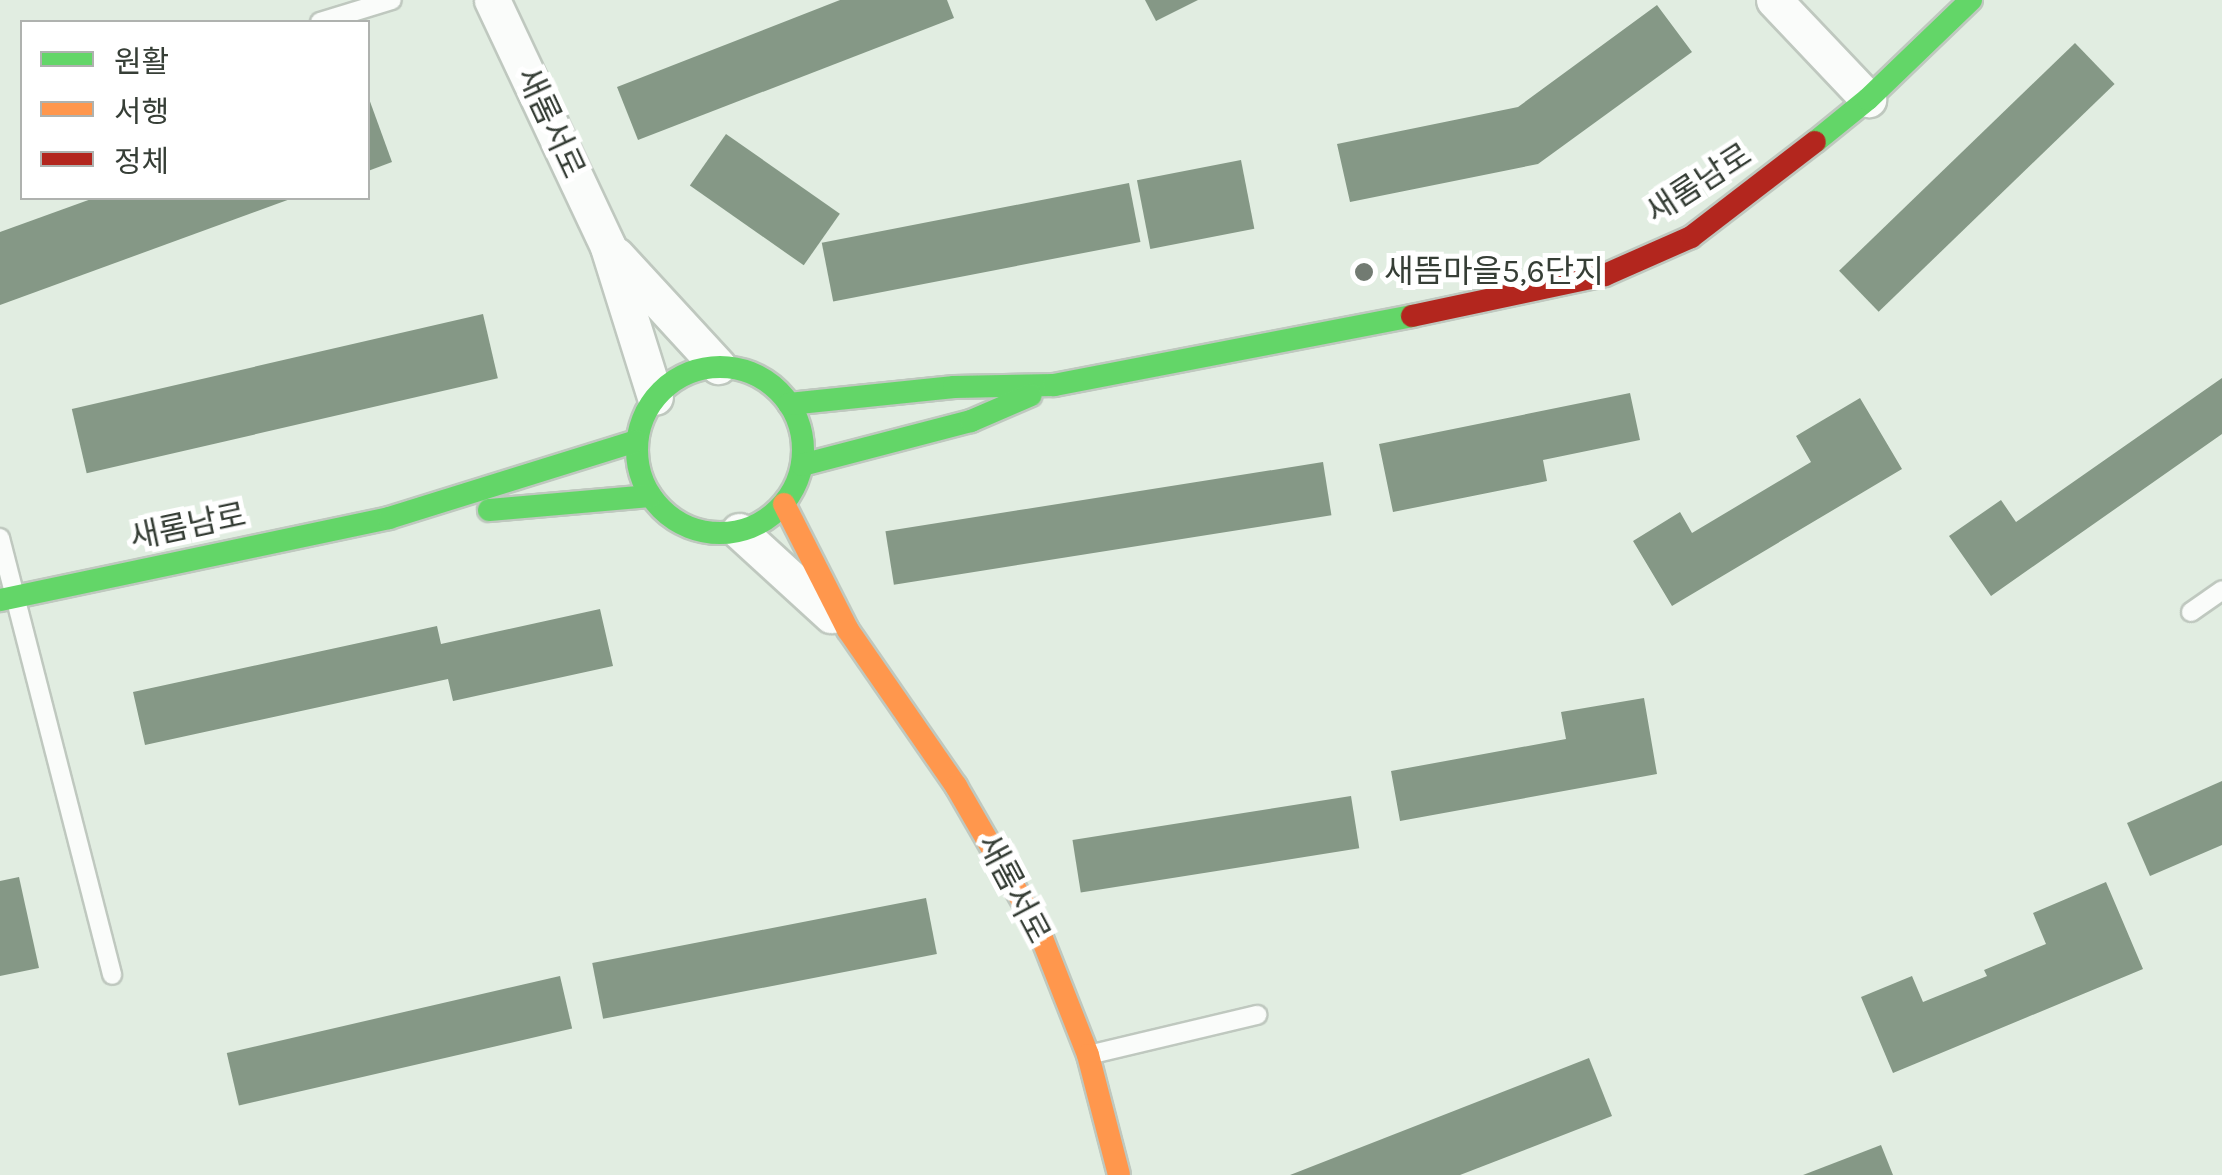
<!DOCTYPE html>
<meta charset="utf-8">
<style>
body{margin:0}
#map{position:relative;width:2222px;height:1175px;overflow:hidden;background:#e1ede1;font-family:Karla,"Noto Sans KR",sans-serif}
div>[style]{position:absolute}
.building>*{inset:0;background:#859886;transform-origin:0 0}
.roads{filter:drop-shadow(2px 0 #bfc8bf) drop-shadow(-2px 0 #bfc8bf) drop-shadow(0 2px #bfc8bf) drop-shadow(0 -2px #bfc8bf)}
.lane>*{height:18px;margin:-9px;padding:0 9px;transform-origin:9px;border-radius:9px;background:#fafcfa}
.street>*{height:35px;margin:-17.5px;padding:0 17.5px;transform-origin:17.5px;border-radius:17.5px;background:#fafcfa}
.fast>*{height:22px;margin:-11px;padding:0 11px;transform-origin:11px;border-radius:11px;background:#63d668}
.fast>.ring{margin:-11px;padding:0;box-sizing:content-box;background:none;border:22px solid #63d668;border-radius:50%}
.slow>*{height:22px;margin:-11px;padding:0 11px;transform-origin:11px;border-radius:11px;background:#ff974d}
.jam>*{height:22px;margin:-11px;padding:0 11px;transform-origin:11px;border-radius:11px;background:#b3261e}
.dots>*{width:28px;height:28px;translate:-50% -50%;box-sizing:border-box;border:5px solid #fff;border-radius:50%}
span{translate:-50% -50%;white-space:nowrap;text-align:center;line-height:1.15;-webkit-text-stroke:10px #fff;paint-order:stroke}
.street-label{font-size:32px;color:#363e36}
.poi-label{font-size:32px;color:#363e36}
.left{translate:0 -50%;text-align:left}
.legend{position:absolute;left:20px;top:20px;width:350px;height:180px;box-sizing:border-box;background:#fff;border:2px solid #afb2af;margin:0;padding:12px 18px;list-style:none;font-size:30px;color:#363e36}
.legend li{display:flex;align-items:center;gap:20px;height:50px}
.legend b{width:50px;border:2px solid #afb2af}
</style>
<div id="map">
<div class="building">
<div style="clip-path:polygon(840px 0,947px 0,954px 18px,638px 140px,617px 87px)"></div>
<div style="clip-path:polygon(1145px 0,1198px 0,1156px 21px)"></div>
<div style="clip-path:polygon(1657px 5px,1692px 52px,1538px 164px,1350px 202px,1337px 144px,1518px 107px)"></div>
<div style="left:2075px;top:43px;width:57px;height:328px;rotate:46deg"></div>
<div style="clip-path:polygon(368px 96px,392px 162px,368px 171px)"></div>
<div style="left:726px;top:134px;width:139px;height:63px;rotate:35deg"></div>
<div style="left:1241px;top:160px;width:70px;height:106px;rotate:79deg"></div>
<div style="left:1129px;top:183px;width:60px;height:313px;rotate:79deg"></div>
<div style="clip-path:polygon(94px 198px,293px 198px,0 305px,0 232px)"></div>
<div style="left:483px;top:314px;width:66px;height:422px;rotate:77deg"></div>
<div style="clip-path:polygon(2222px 378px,2222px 434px,1991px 596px,1949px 536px,2001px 500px,2016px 522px)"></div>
<div style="clip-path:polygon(1630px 393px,1640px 440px,1543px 460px,1547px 481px,1393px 512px,1379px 444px)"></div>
<div style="clip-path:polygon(1860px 398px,1902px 469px,1672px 606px,1633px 541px,1680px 512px,1692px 533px,1811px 462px,1796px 436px)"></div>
<div style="left:1323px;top:462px;width:54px;height:443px;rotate:81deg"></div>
<div style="clip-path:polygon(600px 609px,613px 666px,453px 701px,448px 679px,145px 745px,133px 692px,437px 626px,441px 644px)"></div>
<div style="clip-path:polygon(1644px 698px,1657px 774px,1400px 821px,1391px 771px,1566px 739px,1561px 712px)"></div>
<div style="clip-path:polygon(2222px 781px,2222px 845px,2150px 876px,2127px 823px)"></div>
<div style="left:1351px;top:796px;width:53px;height:282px;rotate:81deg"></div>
<div style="clip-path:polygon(19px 877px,39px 968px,0 976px,0 881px)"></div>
<div style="clip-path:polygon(2106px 882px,2143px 969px,1893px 1073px,1861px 997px,1912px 976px,1923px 1002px,1987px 976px,1984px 970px,2046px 944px,2033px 913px)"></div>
<div style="left:926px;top:898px;width:57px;height:340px;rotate:79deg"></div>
<div style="left:560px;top:976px;width:54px;height:342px;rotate:77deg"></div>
<div style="clip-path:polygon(1589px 1058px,1612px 1116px,1460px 1175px,1290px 1175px)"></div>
<div style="clip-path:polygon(1881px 1145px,1893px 1175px,1803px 1175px)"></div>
</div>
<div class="roads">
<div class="lane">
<div style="left:320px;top:22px;width:75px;rotate:-17deg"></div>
<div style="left:0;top:538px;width:451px;rotate:75.6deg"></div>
<div style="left:2191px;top:612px;width:38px;rotate:-35deg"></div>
<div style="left:1093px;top:1054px;width:169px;rotate:-13.4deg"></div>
</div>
<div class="street">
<div style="left:492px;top:0;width:273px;rotate:64.8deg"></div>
<div style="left:608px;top:247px;width:157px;rotate:72.6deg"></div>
<div style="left:1774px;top:0;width:137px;rotate:46.5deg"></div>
<div style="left:616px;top:255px;width:151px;rotate:47.4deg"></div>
<div style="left:739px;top:531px;width:125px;rotate:42.4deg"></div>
</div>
<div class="fast">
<div style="left:1815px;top:142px;width:68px;rotate:-39.1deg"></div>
<div style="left:1868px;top:99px;width:143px;rotate:-43.9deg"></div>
<div class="ring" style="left:637px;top:367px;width:144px;height:144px"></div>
<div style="left:789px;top:404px;width:166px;rotate:-5.9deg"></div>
<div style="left:954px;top:387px;width:100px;rotate:-1.1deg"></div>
<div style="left:1054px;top:385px;width:365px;rotate:-10.9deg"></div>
<div style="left:802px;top:465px;width:175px;rotate:-14.6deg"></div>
<div style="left:971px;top:421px;width:65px;rotate:-23.4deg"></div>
<div style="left:489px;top:510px;width:162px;rotate:-5deg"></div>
<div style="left:0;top:600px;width:398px;rotate:-11.9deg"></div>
<div style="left:389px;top:518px;width:259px;rotate:-17.3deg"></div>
</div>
<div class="slow">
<div style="left:784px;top:504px;width:141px;rotate:63.1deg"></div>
<div style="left:848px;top:630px;width:190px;rotate:55.3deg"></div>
<div style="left:956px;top:786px;width:164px;rotate:60deg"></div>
<div style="left:1038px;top:928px;width:136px;rotate:68.5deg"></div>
<div style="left:1088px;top:1055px;width:124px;rotate:75.5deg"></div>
</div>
<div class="jam">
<div style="left:1412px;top:316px;width:197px;rotate:-12deg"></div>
<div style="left:1605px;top:275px;width:94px;rotate:-23.8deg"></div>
<div style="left:1691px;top:237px;width:156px;rotate:-37.5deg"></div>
</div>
</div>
<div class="dots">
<div style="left:1364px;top:272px;background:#727b72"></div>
</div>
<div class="street-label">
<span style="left:550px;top:123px;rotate:65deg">새롬서로</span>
<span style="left:1699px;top:184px;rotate:-33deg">새롬남로</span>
<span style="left:188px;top:527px;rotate:-12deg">새롬남로</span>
<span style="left:1013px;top:889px;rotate:62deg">새롬서로</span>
</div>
<div class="poi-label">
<span class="left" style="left:1384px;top:272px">새뜸마을5,6단지</span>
</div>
<ul class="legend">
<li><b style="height:12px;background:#63d668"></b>원활</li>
<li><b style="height:12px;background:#ff974d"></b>서행</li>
<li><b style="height:12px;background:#b3261e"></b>정체</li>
</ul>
</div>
